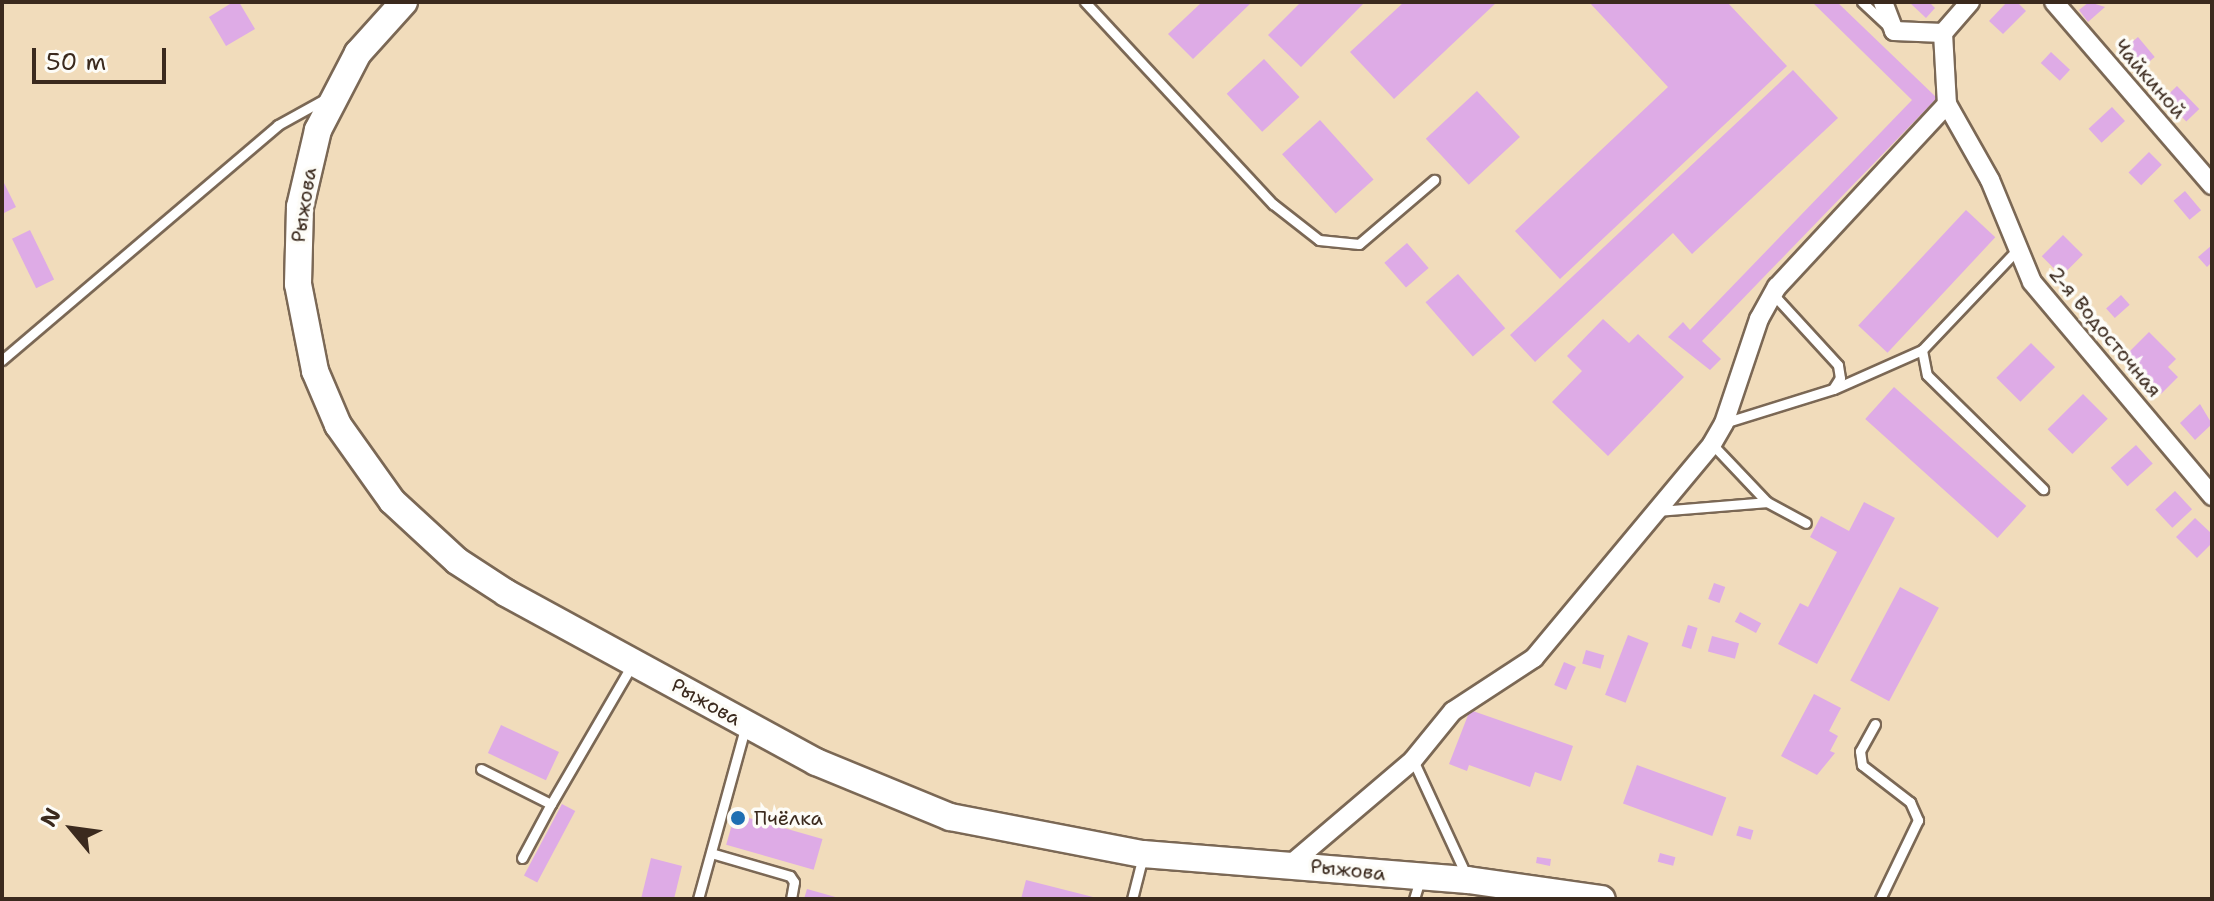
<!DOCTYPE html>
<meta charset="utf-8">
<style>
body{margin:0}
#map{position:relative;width:2214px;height:901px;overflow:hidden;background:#f1dcbb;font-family:"Shantell Sans",sans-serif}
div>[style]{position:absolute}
.building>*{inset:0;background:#deabe6;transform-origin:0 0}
.roads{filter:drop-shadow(2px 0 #7b6855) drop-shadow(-2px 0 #7b6855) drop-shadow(0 2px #7b6855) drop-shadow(0 -2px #7b6855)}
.lane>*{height:9px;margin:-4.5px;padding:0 4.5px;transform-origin:4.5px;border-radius:4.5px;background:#fff}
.street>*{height:18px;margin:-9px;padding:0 9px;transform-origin:9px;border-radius:9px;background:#fff}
.secondary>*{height:26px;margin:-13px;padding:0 13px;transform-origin:13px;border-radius:13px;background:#fff}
.dots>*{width:22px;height:22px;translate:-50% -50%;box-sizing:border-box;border:4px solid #fdfcf7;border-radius:50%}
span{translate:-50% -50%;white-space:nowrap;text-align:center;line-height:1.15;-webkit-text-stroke:7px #fdfcf7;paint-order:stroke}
.street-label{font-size:20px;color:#3b2a1e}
.poi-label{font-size:20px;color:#3b2a1e}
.left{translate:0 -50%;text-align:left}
.frame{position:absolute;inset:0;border:4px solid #3b2a1e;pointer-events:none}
.north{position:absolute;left:32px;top:789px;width:80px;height:80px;-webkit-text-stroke:6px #fdfcf7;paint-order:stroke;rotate:299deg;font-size:22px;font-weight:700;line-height:32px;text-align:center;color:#3b2a1e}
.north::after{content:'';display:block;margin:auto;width:28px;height:36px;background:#3b2a1e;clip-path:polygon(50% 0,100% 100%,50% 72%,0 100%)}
.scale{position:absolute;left:32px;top:48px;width:134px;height:36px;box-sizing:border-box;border:4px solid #3b2a1e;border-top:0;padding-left:10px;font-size:24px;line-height:28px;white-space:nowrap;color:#3b2a1e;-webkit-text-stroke:6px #fdfcf7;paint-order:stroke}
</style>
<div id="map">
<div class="building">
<div style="clip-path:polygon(233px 2px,239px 2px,255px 29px,226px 46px,209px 17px)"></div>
<div style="clip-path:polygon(1202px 2px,1252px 2px,1193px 59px,1168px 34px)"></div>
<div style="clip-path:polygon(1301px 2px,1365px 2px,1301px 67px,1268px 35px)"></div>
<div style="clip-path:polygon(1404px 2px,1497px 2px,1394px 99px,1350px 52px)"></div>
<div style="clip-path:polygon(1589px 2px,1727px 2px,1787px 66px,1560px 279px,1515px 231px,1668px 87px)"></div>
<div style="clip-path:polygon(1812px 2px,1837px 2px,1937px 98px,1702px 341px,1721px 359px,1710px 370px,1668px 337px,1683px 322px,1690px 330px,1912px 100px)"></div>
<div style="clip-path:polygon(1909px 2px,1929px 2px,1935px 8px,1926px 18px)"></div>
<div style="clip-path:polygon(2007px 2px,2017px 2px,2026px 11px,2003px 34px,1989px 21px)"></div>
<div style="clip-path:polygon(2089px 2px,2105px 7px,2088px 22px,2079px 10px)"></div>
<div style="left:2138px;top:37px;width:26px;height:23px;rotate:50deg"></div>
<div style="left:2051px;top:52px;width:26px;height:15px;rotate:43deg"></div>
<div style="left:1264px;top:59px;width:52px;height:51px;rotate:47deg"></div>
<div style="clip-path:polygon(1793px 70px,1838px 118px,1692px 254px,1673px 233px,1535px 362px,1510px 335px)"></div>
<div style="left:2177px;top:86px;width:32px;height:18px;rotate:46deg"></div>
<div style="left:1477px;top:91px;width:63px;height:70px;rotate:47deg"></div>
<div style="left:2112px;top:107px;width:19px;height:32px;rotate:47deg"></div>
<div style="left:1320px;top:120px;width:80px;height:51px;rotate:48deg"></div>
<div style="left:2149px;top:152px;width:18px;height:29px;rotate:45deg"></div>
<div style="clip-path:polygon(2px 179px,16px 207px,2px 214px)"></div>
<div style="left:2185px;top:191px;width:25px;height:15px;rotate:50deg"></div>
<div style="left:1966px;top:210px;width:40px;height:158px;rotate:43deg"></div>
<div style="left:30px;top:230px;width:55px;height:20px;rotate:64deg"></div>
<div style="left:2063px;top:235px;width:28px;height:30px;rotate:45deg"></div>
<div style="left:1407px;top:243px;width:33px;height:30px;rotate:49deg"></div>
<div style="clip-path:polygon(2212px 245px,2212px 262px,2207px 267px,2198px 257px)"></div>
<div style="left:1458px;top:274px;width:72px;height:43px;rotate:49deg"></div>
<div style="left:2121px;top:295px;width:13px;height:20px;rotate:48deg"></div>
<div style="clip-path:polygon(1603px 319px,1629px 343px,1638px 334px,1684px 377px,1608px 456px,1552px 402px,1582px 371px,1567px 356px)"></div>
<div style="clip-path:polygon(2149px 332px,2176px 359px,2168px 367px,2178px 377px,2161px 394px,2124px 357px)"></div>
<div style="left:2031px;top:343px;width:34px;height:49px;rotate:45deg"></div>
<div style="left:1894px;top:387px;width:178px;height:43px;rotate:42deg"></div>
<div style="left:2083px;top:394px;width:35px;height:50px;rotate:45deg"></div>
<div style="clip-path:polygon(2200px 404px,2212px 424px,2195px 440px,2180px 423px)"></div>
<div style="left:2136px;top:445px;width:25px;height:34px;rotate:48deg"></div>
<div style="left:2175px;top:491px;width:25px;height:27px;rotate:47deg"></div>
<div style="clip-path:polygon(1864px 502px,1895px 518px,1817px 664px,1778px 644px,1800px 603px,1808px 607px,1837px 552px,1810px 537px,1821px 516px,1849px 531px)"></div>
<div style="clip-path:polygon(2195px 518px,2212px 534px,2212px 543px,2197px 558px,2176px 537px)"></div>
<div style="left:1714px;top:583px;width:12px;height:17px;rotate:20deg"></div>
<div style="left:1900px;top:587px;width:44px;height:106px;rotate:28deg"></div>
<div style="left:1740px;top:612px;width:24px;height:11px;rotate:28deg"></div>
<div style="left:1688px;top:625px;width:10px;height:22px;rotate:17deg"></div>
<div style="left:1628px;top:635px;width:22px;height:64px;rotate:21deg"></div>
<div style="left:1712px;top:636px;width:28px;height:16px;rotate:15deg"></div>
<div style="left:1586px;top:650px;width:19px;height:14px;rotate:16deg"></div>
<div style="left:1564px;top:662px;width:13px;height:25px;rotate:23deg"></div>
<div style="clip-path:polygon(1814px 694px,1841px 708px,1829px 731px,1838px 736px,1830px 751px,1835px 753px,1817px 775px,1781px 756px)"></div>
<div style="clip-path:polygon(1470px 710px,1573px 746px,1561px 781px,1535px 772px,1530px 787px,1469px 765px,1467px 771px,1449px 764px)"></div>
<div style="left:501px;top:725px;width:64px;height:31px;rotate:25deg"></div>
<div style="left:1637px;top:765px;width:95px;height:41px;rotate:20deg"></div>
<div style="left:562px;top:804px;width:15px;height:81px;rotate:28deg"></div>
<div style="left:735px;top:814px;width:91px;height:32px;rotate:16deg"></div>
<div style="left:1739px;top:826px;width:15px;height:10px;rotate:16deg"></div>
<div style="left:1660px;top:853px;width:16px;height:9px;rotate:15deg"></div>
<div style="clip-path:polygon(1537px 857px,1551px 859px,1550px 866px,1536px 863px)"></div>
<div style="clip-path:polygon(651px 858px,682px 866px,674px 899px,641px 899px)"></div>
<div style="clip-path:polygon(1026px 880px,1097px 898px,1097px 899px,1021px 899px)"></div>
<div style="clip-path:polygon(807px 889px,839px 898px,839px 899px,804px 899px)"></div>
</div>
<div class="roads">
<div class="lane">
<div style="left:1085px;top:2px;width:276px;rotate:47.1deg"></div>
<div style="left:1273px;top:204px;width:58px;rotate:38deg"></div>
<div style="left:1319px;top:240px;width:40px;rotate:5.7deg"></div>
<div style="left:1359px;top:244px;width:99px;rotate:-40.5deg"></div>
<div style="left:1862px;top:2px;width:33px;rotate:43deg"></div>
<div style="left:1922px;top:350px;width:25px;rotate:79deg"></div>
<div style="left:1927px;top:375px;width:163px;rotate:44.5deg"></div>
<div style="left:2px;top:360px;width:362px;rotate:-40.4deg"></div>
<div style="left:278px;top:125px;width:54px;rotate:-29deg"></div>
<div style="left:1834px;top:389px;width:96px;rotate:-23.9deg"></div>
<div style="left:1922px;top:350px;width:137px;rotate:-46.5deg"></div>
<div style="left:1724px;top:423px;width:114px;rotate:-17.3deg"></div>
<div style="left:1833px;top:389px;width:13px;rotate:-58deg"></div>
<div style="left:1840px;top:378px;width:13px;rotate:-99deg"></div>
<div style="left:1838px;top:365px;width:96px;rotate:-132.5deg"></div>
<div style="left:1712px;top:444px;width:80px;rotate:46.5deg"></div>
<div style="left:1767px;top:502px;width:44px;rotate:28.3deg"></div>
<div style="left:1658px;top:511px;width:109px;rotate:-4.7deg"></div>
<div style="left:1875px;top:724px;width:31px;rotate:119deg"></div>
<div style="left:1860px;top:751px;width:14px;rotate:82deg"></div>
<div style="left:1862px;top:765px;width:61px;rotate:37.6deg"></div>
<div style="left:1910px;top:802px;width:20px;rotate:66deg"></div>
<div style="left:1918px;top:820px;width:88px;rotate:115.7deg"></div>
<div style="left:1413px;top:760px;width:129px;rotate:65.2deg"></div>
<div style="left:481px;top:769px;width:78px;rotate:26.6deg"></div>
<div style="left:551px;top:804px;width:163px;rotate:-59.8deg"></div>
<div style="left:711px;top:853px;width:82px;rotate:16.2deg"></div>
<div style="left:790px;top:876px;width:7px;rotate:56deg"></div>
<div style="left:794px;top:882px;width:17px;rotate:100deg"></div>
<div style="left:522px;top:858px;width:61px;rotate:-61.8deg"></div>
<div style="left:698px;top:899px;width:180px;rotate:-74.6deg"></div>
<div style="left:1132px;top:899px;width:44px;rotate:-75.7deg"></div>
<div style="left:1414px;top:899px;width:21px;rotate:-73deg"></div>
</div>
<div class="street">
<div style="left:1883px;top:2px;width:31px;rotate:69deg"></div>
<div style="left:1894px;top:31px;width:49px;rotate:2.3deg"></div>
<div style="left:1943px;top:33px;width:71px;rotate:86.8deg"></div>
<div style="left:1947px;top:104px;width:87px;rotate:60.5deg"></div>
<div style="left:1990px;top:180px;width:110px;rotate:67.6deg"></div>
<div style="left:2032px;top:282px;width:280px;rotate:49.9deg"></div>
<div style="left:2054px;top:2px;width:242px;rotate:49.2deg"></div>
<div style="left:1943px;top:33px;width:41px;rotate:-48.9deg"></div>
<div style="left:1291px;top:864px;width:160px;rotate:-40.4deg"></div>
<div style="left:1413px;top:760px;width:63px;rotate:-50.8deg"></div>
<div style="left:1453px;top:711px;width:97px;rotate:-33.2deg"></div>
<div style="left:1534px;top:658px;width:278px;rotate:-50.2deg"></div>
<div style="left:1712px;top:444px;width:24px;rotate:-60deg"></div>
<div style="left:1724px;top:423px;width:110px;rotate:-71.4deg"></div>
<div style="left:1759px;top:319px;width:37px;rotate:-61deg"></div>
<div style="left:1777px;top:287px;width:250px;rotate:-47.1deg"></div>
</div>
<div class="secondary">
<div style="left:404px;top:2px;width:69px;rotate:132deg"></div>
<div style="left:358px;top:53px;width:87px;rotate:117.5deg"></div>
<div style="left:318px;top:130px;width:79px;rotate:103.2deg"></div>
<div style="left:300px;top:207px;width:77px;rotate:91.5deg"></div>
<div style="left:298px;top:284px;width:89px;rotate:78.9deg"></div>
<div style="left:315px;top:371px;width:59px;rotate:66.9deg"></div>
<div style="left:338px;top:425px;width:93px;rotate:54.6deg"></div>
<div style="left:392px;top:501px;width:88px;rotate:42.7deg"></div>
<div style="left:457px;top:561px;width:59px;rotate:33.1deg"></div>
<div style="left:506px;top:593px;width:353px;rotate:28.6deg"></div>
<div style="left:816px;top:762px;width:145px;rotate:22.3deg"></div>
<div style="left:950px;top:817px;width:197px;rotate:10.9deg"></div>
<div style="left:1143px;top:854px;width:326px;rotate:4.6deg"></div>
<div style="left:1468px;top:880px;width:135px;rotate:8.1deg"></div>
</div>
</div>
<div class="dots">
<div style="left:738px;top:818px;background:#1f6fb2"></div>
</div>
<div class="street-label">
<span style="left:2150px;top:79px;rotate:49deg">Чайкиной</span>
<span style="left:304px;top:205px;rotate:-81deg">Рыжова</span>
<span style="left:2105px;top:332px;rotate:50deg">2-я Водосточная</span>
<span style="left:706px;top:702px;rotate:29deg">Рыжова</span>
<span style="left:1348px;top:870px;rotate:6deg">Рыжова</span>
</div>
<div class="poi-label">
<span class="left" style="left:754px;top:818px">Пчёлка</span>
</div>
<div class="frame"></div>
<div class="north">N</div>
<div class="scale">50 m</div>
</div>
